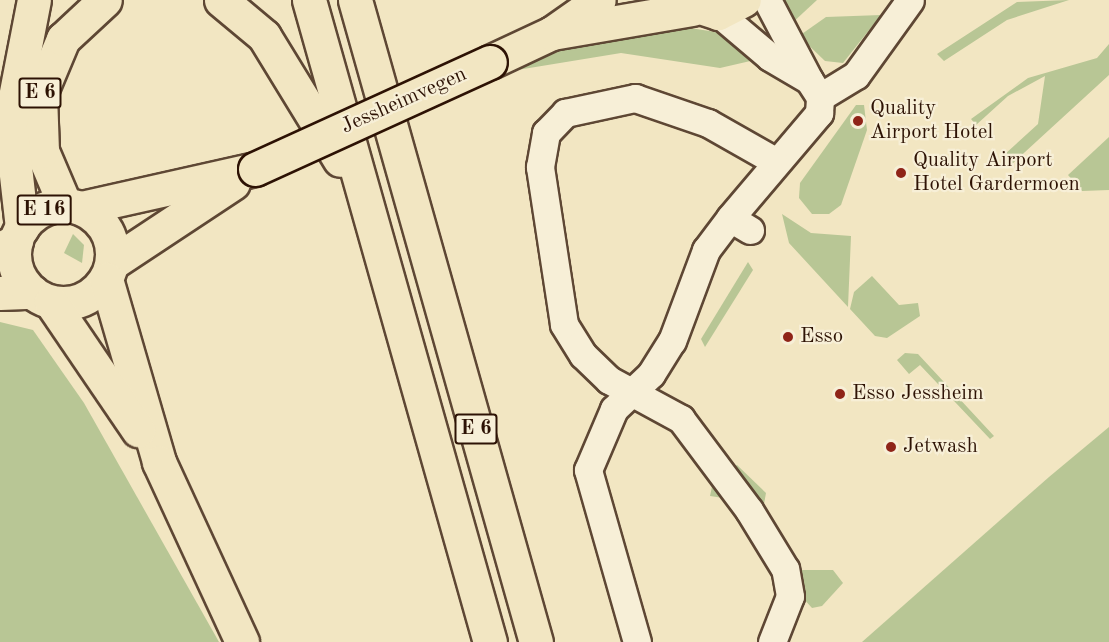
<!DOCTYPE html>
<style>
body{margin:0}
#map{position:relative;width:1109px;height:642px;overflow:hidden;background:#f2e6c2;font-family:"Old Standard TT",serif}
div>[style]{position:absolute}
.green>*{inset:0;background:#b8c695}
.roads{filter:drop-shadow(2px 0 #5e4734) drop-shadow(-2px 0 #5e4734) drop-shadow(0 2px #5e4734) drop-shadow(0 -2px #5e4734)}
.minor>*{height:27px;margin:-13.5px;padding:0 13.5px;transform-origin:13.5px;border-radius:13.5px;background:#f7efd7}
.major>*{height:33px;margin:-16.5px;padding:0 16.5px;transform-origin:16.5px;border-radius:16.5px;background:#f2e6c2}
.highway>*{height:33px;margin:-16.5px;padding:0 16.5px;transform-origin:16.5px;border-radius:16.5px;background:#f2e6c2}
.highway>.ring{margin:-16.5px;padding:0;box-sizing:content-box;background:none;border:33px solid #f2e6c2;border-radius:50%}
.bridges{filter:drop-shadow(2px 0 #2d1204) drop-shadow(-2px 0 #2d1204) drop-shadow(0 2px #2d1204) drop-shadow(0 -2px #2d1204)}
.highway-bridge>*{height:33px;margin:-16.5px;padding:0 16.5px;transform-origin:16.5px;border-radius:16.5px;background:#f2e6c2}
.dots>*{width:16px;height:16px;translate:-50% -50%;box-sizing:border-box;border:3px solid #f7efd7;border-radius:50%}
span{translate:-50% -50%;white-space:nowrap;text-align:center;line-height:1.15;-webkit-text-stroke:4.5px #f7efd7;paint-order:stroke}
.shield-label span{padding:2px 4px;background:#f7efd7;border:2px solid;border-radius:4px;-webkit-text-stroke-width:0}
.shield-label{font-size:20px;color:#2d1204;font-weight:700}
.street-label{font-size:21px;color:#2d1204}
.poi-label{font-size:21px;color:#2d1204}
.left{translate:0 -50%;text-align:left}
</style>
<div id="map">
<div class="green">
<div style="clip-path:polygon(777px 0,817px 0,790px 25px)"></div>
<div style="clip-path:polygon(1069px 0,1007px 20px,944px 61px,937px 54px,1017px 2px)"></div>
<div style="clip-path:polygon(881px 15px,843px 63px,825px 61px,799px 36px,826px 17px)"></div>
<div style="clip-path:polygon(677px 26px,716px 32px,759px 59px,720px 68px,621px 53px,511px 71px,589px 38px)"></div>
<div style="clip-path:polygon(1109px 44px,1109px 75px,1012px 164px,1004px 155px,1038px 124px,1045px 76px,1008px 96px,976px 125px,971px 119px,1028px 78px,1097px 58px)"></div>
<div style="clip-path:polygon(856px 105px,864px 105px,867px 130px,841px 205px,829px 214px,812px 214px,799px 198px,800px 183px)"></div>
<div style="clip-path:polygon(1109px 137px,1109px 190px,1082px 191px,1068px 175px)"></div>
<div style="clip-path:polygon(782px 214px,811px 233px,851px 236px,848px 307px,789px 243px)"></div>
<div style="clip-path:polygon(73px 234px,84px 245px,82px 263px,64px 253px)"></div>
<div style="clip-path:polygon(748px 262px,753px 270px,705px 347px,701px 339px)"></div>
<div style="clip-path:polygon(872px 276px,899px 305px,918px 303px,920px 316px,887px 338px,875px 336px,850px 309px,854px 292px)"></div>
<div style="clip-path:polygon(0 322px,33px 330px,84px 403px,219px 642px,0 642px)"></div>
<div style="clip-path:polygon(905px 353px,918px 354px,994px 436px,990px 439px,920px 365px,909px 374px,897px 360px)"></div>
<div style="clip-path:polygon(1109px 427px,1109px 642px,862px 642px,1049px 477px)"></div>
<div style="clip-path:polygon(737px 465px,766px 493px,764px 504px,710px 496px,713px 482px)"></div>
<div style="clip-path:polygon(787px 570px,833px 570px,843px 583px,822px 606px,812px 608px,784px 577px)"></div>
</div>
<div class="roads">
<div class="minor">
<div style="left:718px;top:13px;width:68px;rotate:40.2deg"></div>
<div style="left:770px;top:57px;width:45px;rotate:30.5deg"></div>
<div style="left:809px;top:80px;width:90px;rotate:-117.7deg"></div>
<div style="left:820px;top:97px;width:42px;rotate:-31.4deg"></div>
<div style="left:856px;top:75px;width:92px;rotate:-54.2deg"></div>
<div style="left:750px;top:230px;width:23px;rotate:-149deg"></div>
<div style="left:730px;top:218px;width:138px;rotate:-49.7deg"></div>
<div style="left:819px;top:113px;width:16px;rotate:-86deg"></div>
<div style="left:820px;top:97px;width:20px;rotate:-123deg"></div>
<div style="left:637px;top:642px;width:179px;rotate:-105.9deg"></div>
<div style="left:588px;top:470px;width:66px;rotate:-66.9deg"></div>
<div style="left:614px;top:409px;width:51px;rotate:-43.4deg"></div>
<div style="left:651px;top:374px;width:39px;rotate:-58deg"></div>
<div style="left:672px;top:341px;width:97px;rotate:-69.5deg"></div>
<div style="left:706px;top:250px;width:40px;rotate:-53deg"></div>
<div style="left:772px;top:642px;width:49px;rotate:-68.6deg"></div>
<div style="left:790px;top:596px;width:27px;rotate:-100deg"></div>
<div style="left:785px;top:569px;width:69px;rotate:-121.4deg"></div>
<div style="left:749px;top:510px;width:114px;rotate:-126.8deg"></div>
<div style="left:681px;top:419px;width:82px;rotate:-151.6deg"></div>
<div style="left:609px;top:380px;width:36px;rotate:-136deg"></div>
<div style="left:583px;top:355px;width:36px;rotate:-122deg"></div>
<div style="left:564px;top:324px;width:159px;rotate:-98.7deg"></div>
<div style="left:540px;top:167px;width:35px;rotate:-80deg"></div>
<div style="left:546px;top:133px;width:28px;rotate:-46deg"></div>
<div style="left:565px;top:113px;width:72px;rotate:-12.1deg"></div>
<div style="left:635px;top:98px;width:77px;rotate:18.9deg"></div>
<div style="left:708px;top:123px;width:75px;rotate:29.6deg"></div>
</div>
<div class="major">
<div style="left:0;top:249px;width:18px;rotate:-27deg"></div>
<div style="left:0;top:293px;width:32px;rotate:-2deg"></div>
</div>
<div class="highway">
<div style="left:221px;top:0;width:56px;rotate:39.9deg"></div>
<div style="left:264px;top:36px;width:145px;rotate:58.5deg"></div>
<div style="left:309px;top:0;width:667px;rotate:74.26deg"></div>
<div style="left:355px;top:0;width:667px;rotate:74.26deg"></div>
<div style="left:679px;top:0;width:41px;rotate:18.4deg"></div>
<div style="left:718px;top:13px;width:29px;rotate:-27deg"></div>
<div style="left:552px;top:33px;width:142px;rotate:-9.7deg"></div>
<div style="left:490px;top:62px;width:68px;rotate:-25.1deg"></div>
<div style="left:552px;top:33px;width:57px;rotate:-35.1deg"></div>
<div style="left:65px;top:205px;width:59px;rotate:-113.1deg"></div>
<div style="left:42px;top:151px;width:57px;rotate:-92deg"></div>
<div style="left:40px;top:94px;width:60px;rotate:-67.3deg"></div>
<div style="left:63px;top:39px;width:57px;rotate:-42.9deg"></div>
<div class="ring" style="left:14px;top:205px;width:65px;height:65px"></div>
<div style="left:81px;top:208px;width:178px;rotate:-12.6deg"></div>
<div style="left:22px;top:228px;width:106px;rotate:-96.5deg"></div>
<div style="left:10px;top:123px;width:125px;rotate:-79deg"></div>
<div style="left:112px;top:263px;width:145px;rotate:-33.5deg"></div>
<div style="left:106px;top:279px;width:191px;rotate:73.8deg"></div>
<div style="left:159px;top:462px;width:198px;rotate:65.2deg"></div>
<div style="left:51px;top:302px;width:155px;rotate:55.8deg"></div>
</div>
</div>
<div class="bridges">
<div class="highway-bridge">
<div style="left:255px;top:169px;width:258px;rotate:-24.5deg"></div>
</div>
</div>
<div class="dots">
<div style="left:858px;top:121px;background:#8f2418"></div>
<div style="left:901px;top:173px;background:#8f2418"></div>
<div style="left:788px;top:337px;background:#8f2418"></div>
<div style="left:840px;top:394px;background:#8f2418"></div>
<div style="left:891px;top:447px;background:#8f2418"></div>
</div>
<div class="shield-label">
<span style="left:40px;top:93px">E 6</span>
<span style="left:44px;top:210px">E 16</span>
<span style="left:476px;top:429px">E 6</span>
</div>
<div class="street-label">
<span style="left:404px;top:101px;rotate:-24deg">Jessheimvegen</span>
</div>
<div class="poi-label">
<span class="left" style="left:870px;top:121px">Quality<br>Airport Hotel</span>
<span class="left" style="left:913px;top:173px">Quality Airport<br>Hotel Gardermoen</span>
<span class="left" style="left:800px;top:337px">Esso</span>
<span class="left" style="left:852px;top:394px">Esso Jessheim</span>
<span class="left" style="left:903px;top:447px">Jetwash</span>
</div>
</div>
